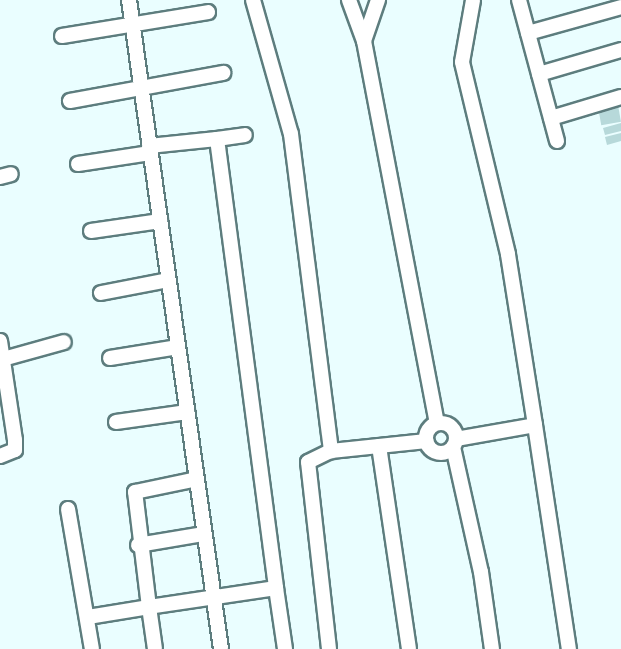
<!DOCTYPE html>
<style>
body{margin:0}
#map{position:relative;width:621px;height:649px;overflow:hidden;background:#eafeff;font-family:Arial,sans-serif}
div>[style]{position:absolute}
.building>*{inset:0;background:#b7d9da;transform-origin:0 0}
.roads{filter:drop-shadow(2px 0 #5d7d7e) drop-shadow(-2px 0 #5d7d7e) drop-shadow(0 2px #5d7d7e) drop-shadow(0 -2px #5d7d7e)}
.minor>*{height:14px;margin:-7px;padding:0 7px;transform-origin:7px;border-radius:7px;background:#fff}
.minor>.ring{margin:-7px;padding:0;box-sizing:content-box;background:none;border:14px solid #fff;border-radius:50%}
span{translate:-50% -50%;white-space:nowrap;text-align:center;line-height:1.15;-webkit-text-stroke:4.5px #eafeff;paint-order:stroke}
</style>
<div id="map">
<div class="building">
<div style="left:618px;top:105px;width:17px;height:20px;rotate:80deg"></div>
<div style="clip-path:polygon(621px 123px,621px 131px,605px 135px,603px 128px)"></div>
<div style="clip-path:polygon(621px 133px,621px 141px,607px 145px,605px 137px)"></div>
</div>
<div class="roads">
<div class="minor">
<div style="left:129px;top:0;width:655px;rotate:81.93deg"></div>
<div style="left:253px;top:0;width:139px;rotate:74.2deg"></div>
<div style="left:291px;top:134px;width:320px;rotate:82.8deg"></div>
<div style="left:349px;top:0;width:44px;rotate:69.9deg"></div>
<div style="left:378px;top:0;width:43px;rotate:108.9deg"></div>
<div style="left:364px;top:41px;width:388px;rotate:79.2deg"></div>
<div style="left:519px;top:0;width:146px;rotate:74.9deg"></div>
<div style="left:528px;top:33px;width:97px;rotate:-15.6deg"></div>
<div style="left:62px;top:36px;width:148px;rotate:-9.3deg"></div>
<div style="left:539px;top:74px;width:85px;rotate:-16.3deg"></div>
<div style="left:70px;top:101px;width:156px;rotate:-10.4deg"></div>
<div style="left:551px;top:118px;width:73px;rotate:-16.7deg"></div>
<div style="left:217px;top:139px;width:28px;rotate:-8deg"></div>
<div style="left:149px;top:146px;width:68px;rotate:-5.9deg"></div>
<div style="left:217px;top:139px;width:453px;rotate:82.5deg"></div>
<div style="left:276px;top:588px;width:128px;rotate:171.5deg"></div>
<div style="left:149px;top:607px;width:116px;rotate:-96.9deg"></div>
<div style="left:135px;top:492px;width:63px;rotate:-11.8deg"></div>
<div style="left:78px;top:164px;width:73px;rotate:-8.7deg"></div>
<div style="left:0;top:177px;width:11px;rotate:-15deg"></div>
<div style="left:91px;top:231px;width:70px;rotate:-8.2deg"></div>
<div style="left:101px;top:293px;width:68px;rotate:-11deg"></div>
<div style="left:0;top:341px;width:100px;rotate:81.4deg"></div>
<div style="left:15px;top:440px;width:10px;rotate:90deg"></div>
<div style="left:15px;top:450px;width:16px;rotate:158deg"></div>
<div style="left:110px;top:358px;width:69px;rotate:-9.2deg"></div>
<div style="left:3px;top:359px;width:63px;rotate:-15.6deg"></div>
<div style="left:116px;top:422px;width:72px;rotate:-8deg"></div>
<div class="ring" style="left:426px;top:423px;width:16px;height:16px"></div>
<div style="left:535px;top:425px;width:227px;rotate:81.4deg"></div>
<div style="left:456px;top:439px;width:80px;rotate:-10deg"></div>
<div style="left:535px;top:425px;width:173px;rotate:-99deg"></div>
<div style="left:508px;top:254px;width:197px;rotate:-103.5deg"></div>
<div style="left:462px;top:62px;width:63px;rotate:-79.9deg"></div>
<div style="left:379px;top:446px;width:205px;rotate:81.6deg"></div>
<div style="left:453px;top:447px;width:128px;rotate:77.4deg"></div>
<div style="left:481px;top:572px;width:78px;rotate:81.9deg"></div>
<div style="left:68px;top:509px;width:142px;rotate:80.3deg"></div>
<div style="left:138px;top:545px;width:67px;rotate:-9.5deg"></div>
<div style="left:276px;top:588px;width:62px;rotate:81.6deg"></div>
<div style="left:88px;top:617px;width:62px;rotate:-9.3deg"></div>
<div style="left:149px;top:607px;width:42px;rotate:81.9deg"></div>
<div style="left:329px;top:649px;width:188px;rotate:-96.4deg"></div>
<div style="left:308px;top:462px;width:25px;rotate:-26deg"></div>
<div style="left:331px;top:451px;width:96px;rotate:-6deg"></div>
</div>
</div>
</div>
